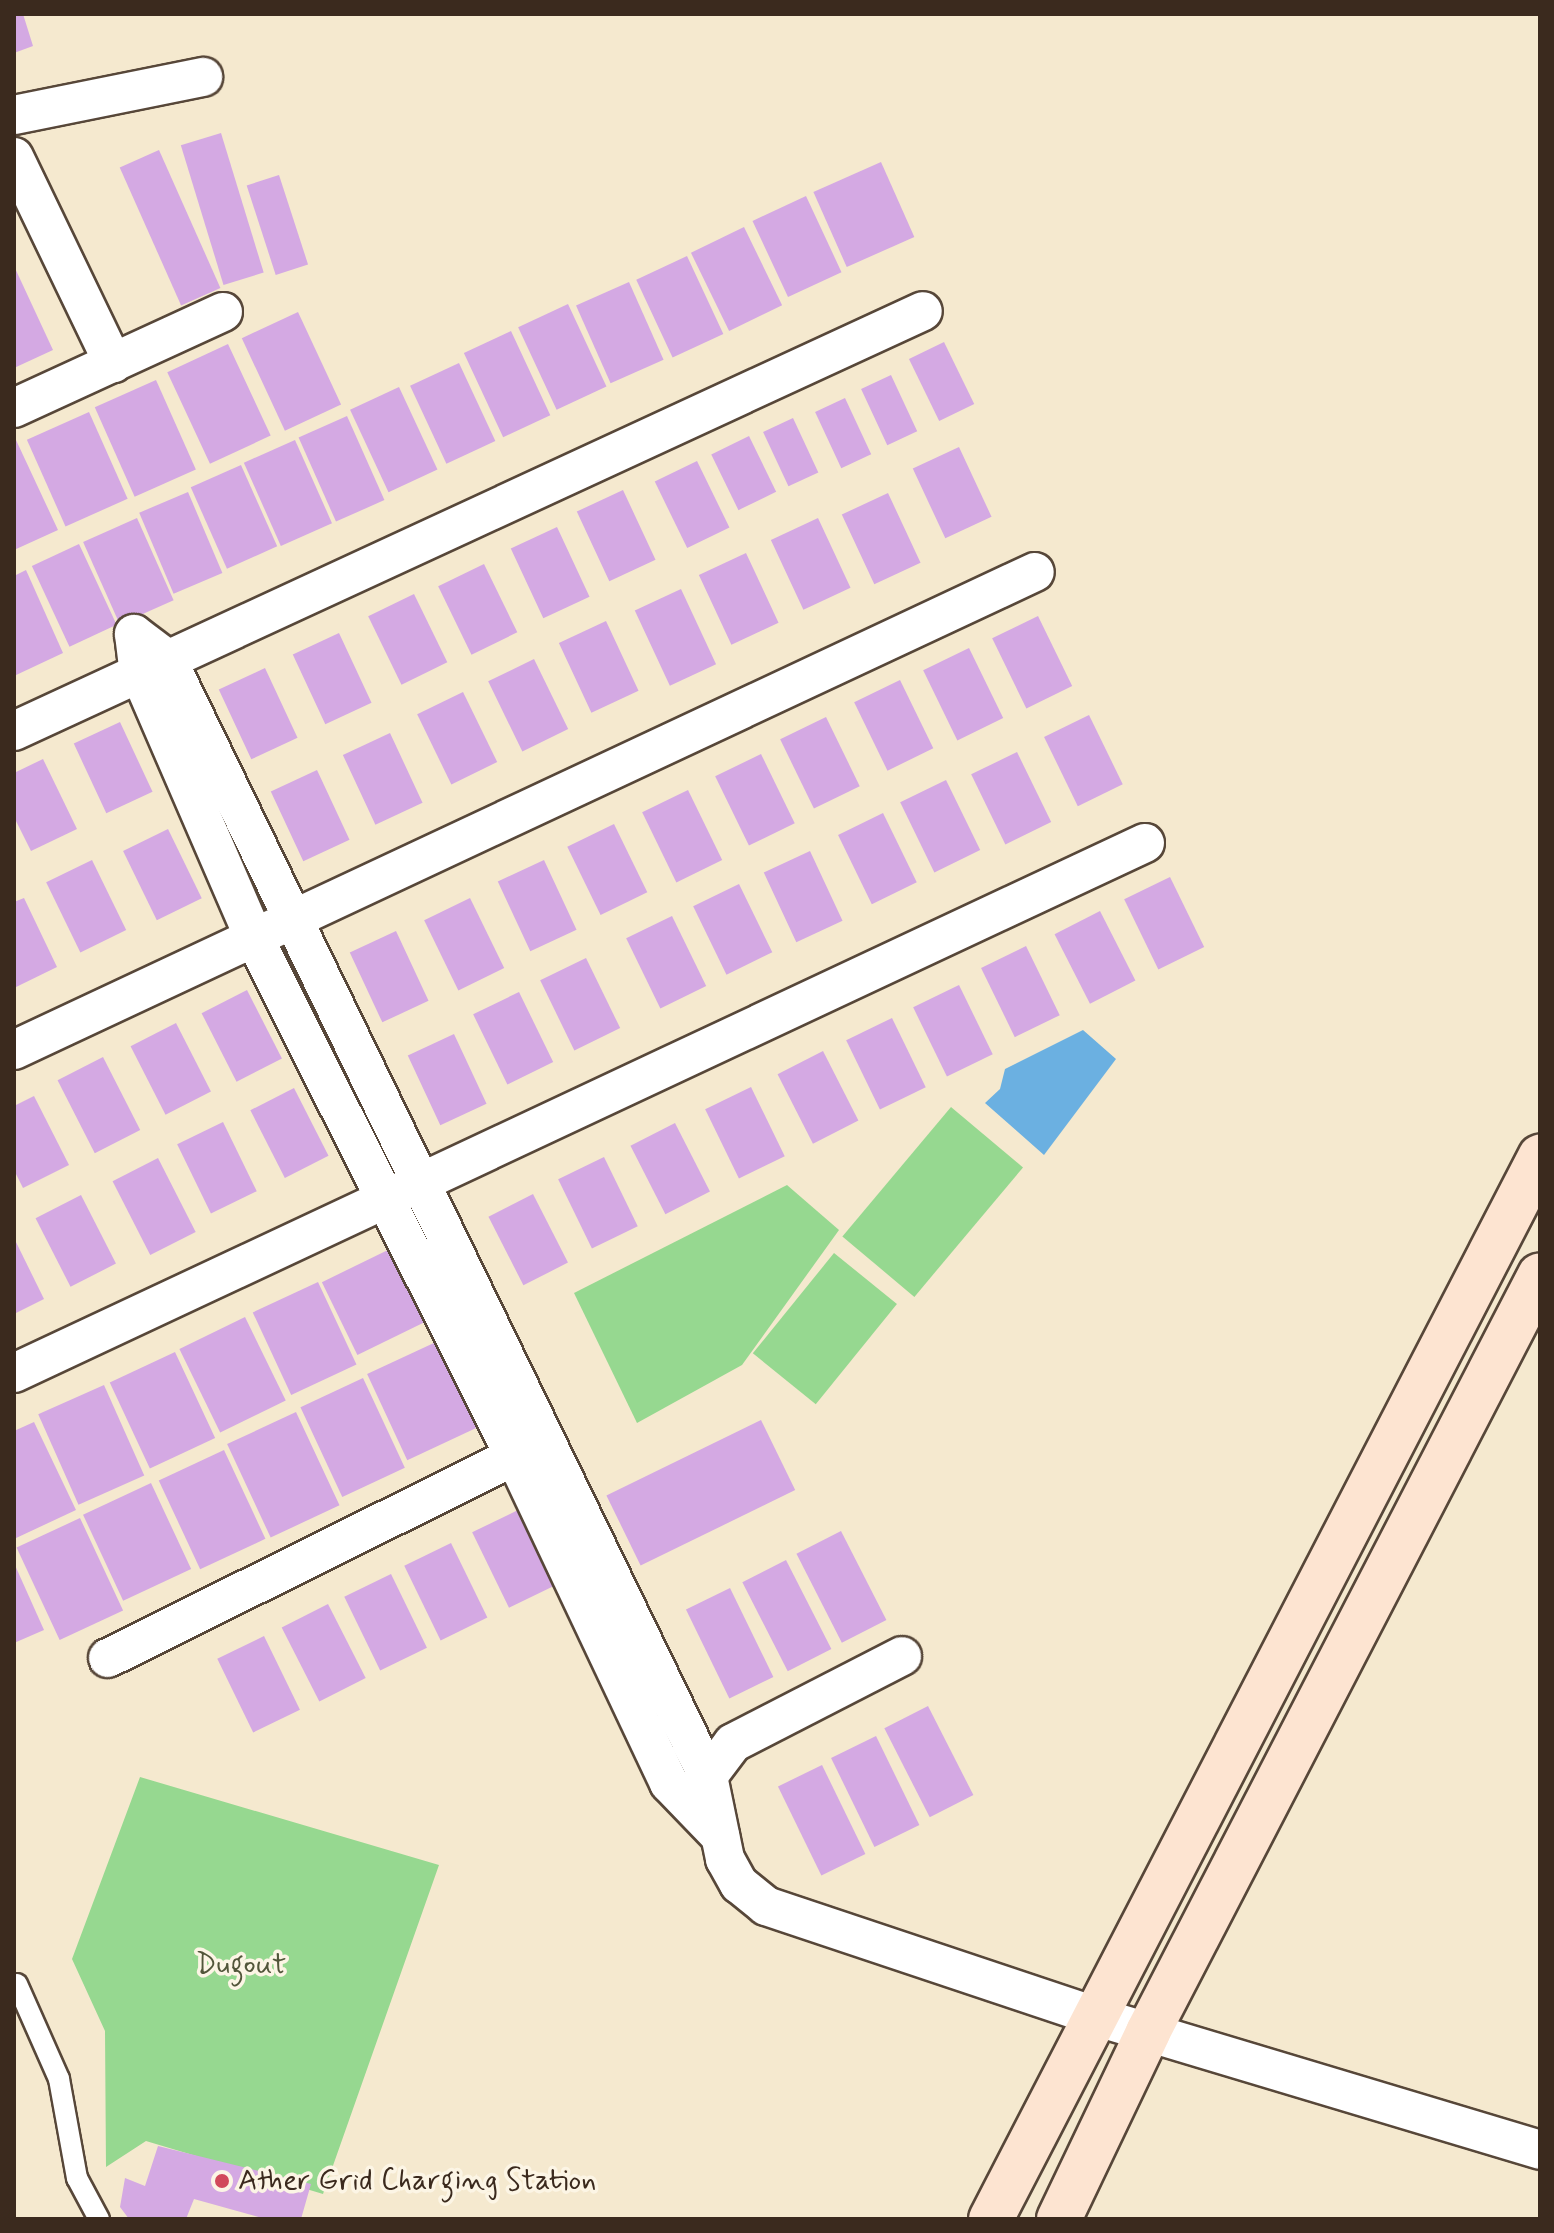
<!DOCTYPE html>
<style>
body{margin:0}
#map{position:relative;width:1554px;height:2233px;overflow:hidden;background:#f5e9cf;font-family:Mynerve,sans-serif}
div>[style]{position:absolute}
.green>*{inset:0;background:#96d890;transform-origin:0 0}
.water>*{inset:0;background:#6bb0e1}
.building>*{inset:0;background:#d4a9e3;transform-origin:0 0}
.roads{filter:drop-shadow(2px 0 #574739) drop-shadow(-2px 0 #574739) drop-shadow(0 2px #574739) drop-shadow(0 -2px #574739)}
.lane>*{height:20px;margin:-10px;padding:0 10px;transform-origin:10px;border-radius:10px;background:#fff}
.street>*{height:38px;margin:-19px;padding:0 19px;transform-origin:19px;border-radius:19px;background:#fff}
.secondary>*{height:44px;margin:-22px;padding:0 22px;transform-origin:22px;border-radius:22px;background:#fde4d1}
.dots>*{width:22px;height:22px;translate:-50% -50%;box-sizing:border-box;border:4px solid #fcf5e5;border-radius:50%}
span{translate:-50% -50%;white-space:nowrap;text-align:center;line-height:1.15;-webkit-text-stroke:7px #fcf5e5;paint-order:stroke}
.park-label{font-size:30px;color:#52563a}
.poi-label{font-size:30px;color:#3b2a1e}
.left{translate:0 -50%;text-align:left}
.frame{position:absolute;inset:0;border:16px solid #3b2a1e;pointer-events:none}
</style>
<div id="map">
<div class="green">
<div style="left:951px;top:1107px;width:94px;height:169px;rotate:40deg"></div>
<div style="clip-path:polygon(787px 1185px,839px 1230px,742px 1365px,637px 1423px,574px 1293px)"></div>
<div style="left:834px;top:1253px;width:81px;height:129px;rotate:39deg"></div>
<div style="clip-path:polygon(140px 1777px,439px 1865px,323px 2194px,146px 2141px,106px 2167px,105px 2031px,72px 1959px)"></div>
</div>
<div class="water">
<div style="clip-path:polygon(1083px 1030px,1116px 1059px,1044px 1155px,985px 1103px,1000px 1089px,1005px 1069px)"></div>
</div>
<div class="building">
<div style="clip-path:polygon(14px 14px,23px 14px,33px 46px,14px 53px)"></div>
<div style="left:221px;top:133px;width:146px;height:42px;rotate:73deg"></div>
<div style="left:159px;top:150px;width:151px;height:43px;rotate:66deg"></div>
<div style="left:881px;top:162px;width:82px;height:74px;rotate:66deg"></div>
<div style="left:279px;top:175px;width:94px;height:34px;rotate:72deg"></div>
<div style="left:806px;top:196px;width:84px;height:59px;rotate:65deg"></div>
<div style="left:744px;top:227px;width:87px;height:59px;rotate:64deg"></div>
<div style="left:687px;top:256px;width:86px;height:56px;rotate:65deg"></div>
<div style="clip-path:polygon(14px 266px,53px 350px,14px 368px)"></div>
<div style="left:629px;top:282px;width:85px;height:58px;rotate:66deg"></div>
<div style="left:568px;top:304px;width:91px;height:55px;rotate:65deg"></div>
<div style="left:298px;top:312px;width:102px;height:62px;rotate:65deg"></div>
<div style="left:511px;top:331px;width:93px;height:52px;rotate:65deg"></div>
<div style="left:944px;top:342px;width:69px;height:39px;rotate:64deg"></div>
<div style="left:228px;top:344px;width:101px;height:67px;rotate:65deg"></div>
<div style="left:459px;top:363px;width:86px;height:54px;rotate:65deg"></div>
<div style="left:891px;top:375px;width:62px;height:33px;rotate:65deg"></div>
<div style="left:156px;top:380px;width:98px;height:67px;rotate:66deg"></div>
<div style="left:399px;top:387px;width:91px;height:54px;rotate:65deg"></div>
<div style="left:845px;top:398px;width:62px;height:33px;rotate:65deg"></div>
<div style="left:89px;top:412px;width:95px;height:68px;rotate:66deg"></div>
<div style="left:347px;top:416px;width:92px;height:53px;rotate:66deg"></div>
<div style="left:793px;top:418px;width:60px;height:33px;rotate:65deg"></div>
<div style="left:749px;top:436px;width:62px;height:42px;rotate:64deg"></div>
<div style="clip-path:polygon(16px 440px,58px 530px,14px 550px,14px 441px)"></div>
<div style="left:295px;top:440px;width:91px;height:56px;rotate:66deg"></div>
<div style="left:959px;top:447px;width:77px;height:51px;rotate:65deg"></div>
<div style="left:697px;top:461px;width:74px;height:47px;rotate:64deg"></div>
<div style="left:241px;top:465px;width:89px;height:55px;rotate:66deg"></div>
<div style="left:623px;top:490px;width:77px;height:51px;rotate:65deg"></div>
<div style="left:188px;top:492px;width:88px;height:53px;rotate:67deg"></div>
<div style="left:888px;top:493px;width:77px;height:51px;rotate:65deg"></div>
<div style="left:137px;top:518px;width:90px;height:59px;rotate:66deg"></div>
<div style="left:818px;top:518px;width:77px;height:52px;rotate:65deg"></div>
<div style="left:557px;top:527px;width:77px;height:51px;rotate:65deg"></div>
<div style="left:79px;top:544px;width:89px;height:52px;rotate:65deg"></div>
<div style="left:746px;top:553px;width:77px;height:52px;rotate:65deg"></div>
<div style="left:484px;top:564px;width:76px;height:51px;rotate:64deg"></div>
<div style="clip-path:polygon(26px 570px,63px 653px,14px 676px,14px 576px)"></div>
<div style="left:681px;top:589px;width:83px;height:51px;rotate:65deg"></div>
<div style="left:414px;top:594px;width:76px;height:51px;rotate:64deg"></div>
<div style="left:1038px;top:616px;width:78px;height:51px;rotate:64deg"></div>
<div style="left:606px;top:621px;width:77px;height:52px;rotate:65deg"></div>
<div style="left:339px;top:633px;width:77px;height:51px;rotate:65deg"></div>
<div style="left:969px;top:648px;width:78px;height:51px;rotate:64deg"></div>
<div style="left:534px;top:659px;width:78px;height:51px;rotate:64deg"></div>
<div style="left:265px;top:668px;width:77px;height:51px;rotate:65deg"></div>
<div style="left:900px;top:680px;width:76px;height:51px;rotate:64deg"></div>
<div style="left:463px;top:692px;width:78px;height:51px;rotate:64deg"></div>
<div style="left:1089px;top:715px;width:77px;height:50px;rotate:64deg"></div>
<div style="left:826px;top:717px;width:77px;height:51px;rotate:64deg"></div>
<div style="left:120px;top:722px;width:77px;height:51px;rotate:65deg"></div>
<div style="left:390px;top:733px;width:77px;height:52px;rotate:65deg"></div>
<div style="left:1017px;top:752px;width:78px;height:51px;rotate:64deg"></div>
<div style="left:761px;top:754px;width:77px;height:51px;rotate:64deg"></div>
<div style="clip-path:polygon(43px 759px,77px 829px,31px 851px,14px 817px,14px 773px)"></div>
<div style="left:317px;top:770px;width:77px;height:51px;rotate:65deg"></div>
<div style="left:946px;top:780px;width:78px;height:51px;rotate:64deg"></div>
<div style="left:688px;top:790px;width:78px;height:51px;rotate:64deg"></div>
<div style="left:883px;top:813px;width:77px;height:50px;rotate:64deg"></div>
<div style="left:614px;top:824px;width:76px;height:52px;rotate:64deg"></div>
<div style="left:168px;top:829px;width:77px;height:50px;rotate:64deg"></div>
<div style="left:810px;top:851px;width:77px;height:51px;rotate:65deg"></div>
<div style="left:92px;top:860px;width:78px;height:51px;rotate:64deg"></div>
<div style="left:544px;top:860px;width:77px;height:51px;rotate:65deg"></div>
<div style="left:1170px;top:877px;width:78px;height:51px;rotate:64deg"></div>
<div style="left:739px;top:884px;width:76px;height:51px;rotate:64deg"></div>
<div style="clip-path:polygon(24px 898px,57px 967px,14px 988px,14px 902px)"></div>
<div style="left:470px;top:898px;width:78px;height:51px;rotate:64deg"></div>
<div style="left:1100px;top:911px;width:78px;height:51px;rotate:63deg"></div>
<div style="left:672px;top:916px;width:78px;height:51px;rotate:64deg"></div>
<div style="left:396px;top:931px;width:77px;height:51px;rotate:65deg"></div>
<div style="left:1026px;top:946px;width:77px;height:50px;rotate:64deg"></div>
<div style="left:586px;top:958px;width:78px;height:51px;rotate:64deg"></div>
<div style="left:959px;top:985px;width:77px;height:51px;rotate:64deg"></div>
<div style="left:247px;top:990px;width:77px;height:51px;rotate:63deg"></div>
<div style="left:519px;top:992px;width:78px;height:51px;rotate:64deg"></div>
<div style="left:892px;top:1018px;width:77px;height:51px;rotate:64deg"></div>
<div style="left:176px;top:1023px;width:77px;height:51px;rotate:63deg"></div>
<div style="left:454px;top:1034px;width:77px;height:51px;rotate:65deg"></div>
<div style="left:823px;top:1051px;width:78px;height:51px;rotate:63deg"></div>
<div style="left:103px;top:1057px;width:82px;height:51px;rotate:63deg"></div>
<div style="left:751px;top:1087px;width:77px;height:51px;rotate:64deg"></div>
<div style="left:294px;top:1088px;width:76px;height:49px;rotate:63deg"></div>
<div style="clip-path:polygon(34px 1096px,69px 1165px,23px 1188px,14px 1170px,14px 1106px)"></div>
<div style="left:223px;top:1122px;width:77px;height:51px;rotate:64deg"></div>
<div style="left:675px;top:1123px;width:77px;height:50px;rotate:63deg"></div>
<div style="left:604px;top:1157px;width:77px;height:51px;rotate:64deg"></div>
<div style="left:158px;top:1158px;width:83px;height:51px;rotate:63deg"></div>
<div style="left:533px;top:1194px;width:77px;height:50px;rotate:63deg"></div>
<div style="left:81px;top:1195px;width:77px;height:51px;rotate:63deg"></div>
<div style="clip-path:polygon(14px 1238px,44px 1299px,14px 1314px)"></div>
<div style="left:392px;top:1248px;width:81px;height:78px;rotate:64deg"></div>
<div style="left:318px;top:1282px;width:91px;height:72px;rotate:65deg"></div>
<div style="left:245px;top:1317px;width:93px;height:73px;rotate:64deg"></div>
<div style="left:436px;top:1342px;width:95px;height:76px;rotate:65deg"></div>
<div style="left:175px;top:1352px;width:95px;height:72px;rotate:65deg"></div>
<div style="left:363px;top:1378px;width:99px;height:69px;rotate:65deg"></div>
<div style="left:104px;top:1385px;width:99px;height:72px;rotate:66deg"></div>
<div style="left:296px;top:1412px;width:103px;height:76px;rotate:65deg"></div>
<div style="left:761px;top:1420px;width:78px;height:172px;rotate:64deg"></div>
<div style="clip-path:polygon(34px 1422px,76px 1510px,14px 1539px,14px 1431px)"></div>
<div style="left:224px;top:1450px;width:98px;height:72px;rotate:65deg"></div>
<div style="left:151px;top:1483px;width:95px;height:75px;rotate:65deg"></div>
<div style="left:518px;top:1510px;width:84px;height:51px;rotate:64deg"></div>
<div style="left:80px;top:1518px;width:102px;height:70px;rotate:65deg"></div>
<div style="left:841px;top:1531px;width:100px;height:50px;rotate:63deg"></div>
<div style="left:451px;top:1543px;width:83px;height:52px;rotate:64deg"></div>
<div style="left:786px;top:1560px;width:100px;height:49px;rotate:63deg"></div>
<div style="clip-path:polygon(14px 1563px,44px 1630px,14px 1643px)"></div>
<div style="left:391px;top:1574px;width:82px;height:52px;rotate:64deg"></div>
<div style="left:730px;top:1588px;width:99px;height:49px;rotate:64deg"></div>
<div style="left:328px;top:1604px;width:83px;height:52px;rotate:63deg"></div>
<div style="left:264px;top:1636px;width:82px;height:52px;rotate:64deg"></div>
<div style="left:928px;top:1706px;width:100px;height:49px;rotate:63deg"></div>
<div style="left:876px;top:1736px;width:99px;height:50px;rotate:64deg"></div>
<div style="left:822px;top:1765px;width:99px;height:49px;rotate:64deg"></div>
<div style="clip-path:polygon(158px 2146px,311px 2184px,301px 2219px,266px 2219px,194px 2199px,186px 2219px,129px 2219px,120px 2207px,125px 2178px,145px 2186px)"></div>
</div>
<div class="roads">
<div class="lane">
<div style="left:17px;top:1984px;width:104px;rotate:66.1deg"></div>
<div style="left:59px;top:2079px;width:101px;rotate:79.7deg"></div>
<div style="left:77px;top:2178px;width:47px;rotate:61.8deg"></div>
</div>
<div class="street">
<div style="left:14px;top:115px;width:193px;rotate:-11.4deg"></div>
<div style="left:14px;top:157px;width:229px;rotate:64.3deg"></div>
<div style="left:14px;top:408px;width:230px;rotate:-24.7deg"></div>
<div style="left:134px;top:634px;width:41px;rotate:37.1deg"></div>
<div style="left:167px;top:659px;width:1241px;rotate:64.16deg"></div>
<div style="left:708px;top:1776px;width:85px;rotate:78.4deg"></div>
<div style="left:725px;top:1859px;width:29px;rotate:61deg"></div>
<div style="left:739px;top:1884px;width:35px;rotate:39deg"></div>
<div style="left:766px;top:1906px;width:346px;rotate:18.5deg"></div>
<div style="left:1094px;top:2016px;width:466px;rotate:16.7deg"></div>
<div style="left:134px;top:634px;width:38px;rotate:83deg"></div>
<div style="left:139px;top:672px;width:288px;rotate:66.6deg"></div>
<div style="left:253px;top:936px;width:581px;rotate:63.3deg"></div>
<div style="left:514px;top:1455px;width:363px;rotate:64.7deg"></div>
<div style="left:669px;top:1783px;width:74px;rotate:46.1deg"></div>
<div style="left:14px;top:731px;width:1001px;rotate:-24.8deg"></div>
<div style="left:14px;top:1050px;width:1127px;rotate:-25.09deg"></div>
<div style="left:14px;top:1373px;width:1249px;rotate:-25.11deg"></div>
<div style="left:108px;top:1658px;width:478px;rotate:-26.4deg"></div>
<div style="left:708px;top:1776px;width:41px;rotate:-52.9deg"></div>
<div style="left:733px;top:1743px;width:190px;rotate:-27.2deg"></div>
</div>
<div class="secondary">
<div style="left:991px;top:2219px;width:1196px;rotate:-62.66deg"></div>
<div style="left:1059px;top:2219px;width:207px;rotate:-64.5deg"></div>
<div style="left:1148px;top:2032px;width:852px;rotate:-62.62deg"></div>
</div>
</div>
<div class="dots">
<div style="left:222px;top:2181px;background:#d1495b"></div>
</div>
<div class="park-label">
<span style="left:241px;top:1965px">Dugout</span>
</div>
<div class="poi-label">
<span class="left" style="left:238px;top:2181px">Ather Grid Charging Station</span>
</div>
<div class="frame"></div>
</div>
